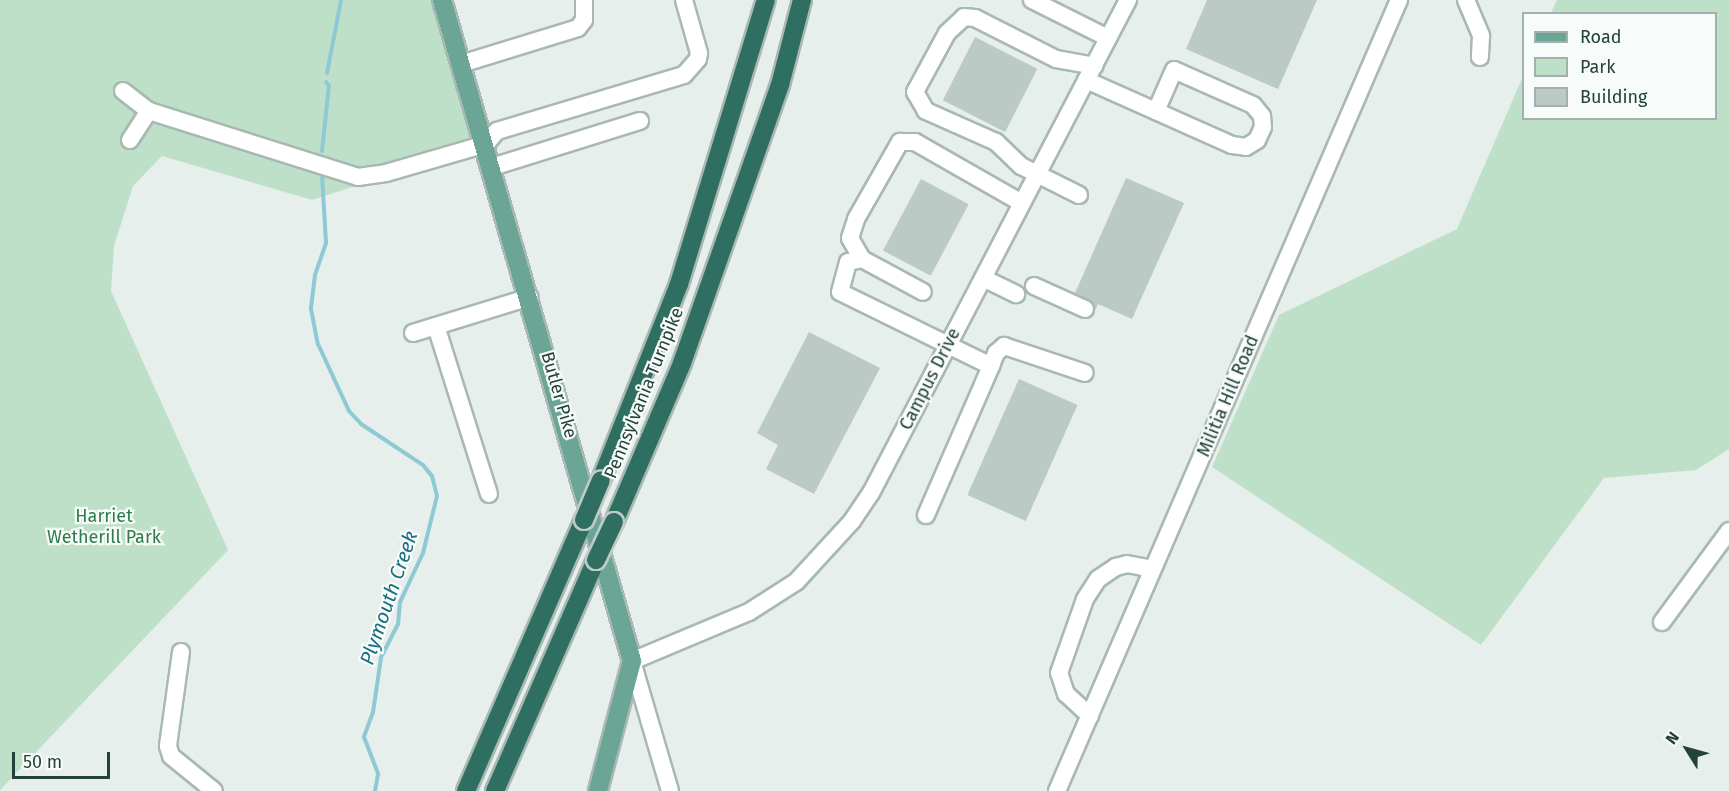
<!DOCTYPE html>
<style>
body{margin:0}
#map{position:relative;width:1729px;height:791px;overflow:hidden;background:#e6efeb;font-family:"Fira Sans",sans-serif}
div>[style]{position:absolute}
.green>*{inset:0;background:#bfe0c8}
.stream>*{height:4px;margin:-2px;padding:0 2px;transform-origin:2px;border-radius:2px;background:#8ec9d4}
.building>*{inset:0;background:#bbcac4;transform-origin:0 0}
.roads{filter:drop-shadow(2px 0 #a8b8b2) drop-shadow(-2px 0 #a8b8b2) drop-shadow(0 2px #a8b8b2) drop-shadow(0 -2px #a8b8b2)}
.minor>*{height:16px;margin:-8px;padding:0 8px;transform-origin:8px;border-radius:8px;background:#fff}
.major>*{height:18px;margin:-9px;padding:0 9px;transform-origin:9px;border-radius:9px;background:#6aa596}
.highway>*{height:18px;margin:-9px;padding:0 9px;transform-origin:9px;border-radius:9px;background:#2f6f62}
.bridges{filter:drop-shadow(2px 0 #c2cac8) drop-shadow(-2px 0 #c2cac8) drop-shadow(0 2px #c2cac8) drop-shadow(0 -2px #c2cac8)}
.highway-bridge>*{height:18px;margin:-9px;padding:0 9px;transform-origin:9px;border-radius:9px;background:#2f6f62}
span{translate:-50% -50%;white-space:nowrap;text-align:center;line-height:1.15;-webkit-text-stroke:4.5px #f7fbf9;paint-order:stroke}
.street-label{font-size:18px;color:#24423a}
.park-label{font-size:18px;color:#2d7a4b}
.water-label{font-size:20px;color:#1c6f80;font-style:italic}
.legend{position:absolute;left:1522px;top:12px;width:195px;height:108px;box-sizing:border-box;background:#f7fbf9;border:2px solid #a3b1ad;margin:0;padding:8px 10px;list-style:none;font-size:18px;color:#24423a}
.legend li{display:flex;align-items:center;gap:12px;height:30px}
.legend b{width:30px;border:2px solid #a3b1ad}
.north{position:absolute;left:1657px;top:719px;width:60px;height:60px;-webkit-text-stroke:4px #f7fbf9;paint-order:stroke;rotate:307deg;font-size:16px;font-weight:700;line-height:24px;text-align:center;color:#24423a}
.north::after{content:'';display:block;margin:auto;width:21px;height:27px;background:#24423a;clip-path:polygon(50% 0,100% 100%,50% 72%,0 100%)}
.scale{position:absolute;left:12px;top:752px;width:98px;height:27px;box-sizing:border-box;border:3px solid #24423a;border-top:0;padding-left:8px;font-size:18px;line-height:21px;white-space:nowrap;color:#24423a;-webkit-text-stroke:4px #f7fbf9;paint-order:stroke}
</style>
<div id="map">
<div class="green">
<div style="clip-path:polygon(0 0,442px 0,486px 144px,312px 200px,162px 156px,133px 186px,114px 246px,111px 291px,228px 550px,0 790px)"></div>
<div style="clip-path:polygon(1557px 0,1729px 0,1729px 449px,1696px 470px,1604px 478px,1481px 645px,1212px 467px,1279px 315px,1457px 229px,1523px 76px,1524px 118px,1716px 118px,1716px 14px,1551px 13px)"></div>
</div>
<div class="stream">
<div style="left:327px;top:73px;width:74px;rotate:-79.1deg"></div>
<div style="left:322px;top:151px;width:65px;rotate:-83.9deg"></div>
<div style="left:329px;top:86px;width:5px;rotate:-127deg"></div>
<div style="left:322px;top:175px;width:68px;rotate:86.6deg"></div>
<div style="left:326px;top:243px;width:34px;rotate:109deg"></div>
<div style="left:315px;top:275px;width:34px;rotate:97deg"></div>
<div style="left:311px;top:309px;width:36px;rotate:79deg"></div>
<div style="left:318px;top:344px;width:74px;rotate:65.2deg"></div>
<div style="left:349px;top:411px;width:18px;rotate:47deg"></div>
<div style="left:361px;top:424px;width:74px;rotate:33.5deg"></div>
<div style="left:423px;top:465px;width:14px;rotate:51deg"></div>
<div style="left:432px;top:476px;width:21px;rotate:76deg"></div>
<div style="left:437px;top:496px;width:59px;rotate:103.8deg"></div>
<div style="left:423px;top:553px;width:54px;rotate:115.1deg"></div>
<div style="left:400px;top:602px;width:22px;rotate:95deg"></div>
<div style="left:398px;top:624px;width:38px;rotate:117deg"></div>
<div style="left:381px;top:658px;width:55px;rotate:98.4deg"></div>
<div style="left:373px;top:712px;width:27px;rotate:110deg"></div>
<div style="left:364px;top:737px;width:40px;rotate:69deg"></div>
<div style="left:378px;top:774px;width:17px;rotate:100deg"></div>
</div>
<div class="building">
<div style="clip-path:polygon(1207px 0,1317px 0,1278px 89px,1186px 49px)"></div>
<div style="left:975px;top:37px;width:70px;height:71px;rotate:27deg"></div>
<div style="clip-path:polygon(1126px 178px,1184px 203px,1132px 319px,1098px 304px,1095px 311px,1093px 302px,1075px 293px)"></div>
<div style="left:921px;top:179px;width:54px;height:81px;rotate:28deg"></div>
<div style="clip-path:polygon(809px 332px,880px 368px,814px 494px,766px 469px,778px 445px,757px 433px)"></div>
<div style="left:1019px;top:379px;width:64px;height:127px;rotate:24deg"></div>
</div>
<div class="roads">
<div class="minor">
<div style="left:1032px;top:0;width:85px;rotate:26.6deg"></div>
<div style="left:1466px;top:0;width:39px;rotate:67deg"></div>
<div style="left:1481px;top:36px;width:21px;rotate:93deg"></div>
<div style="left:461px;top:64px;width:122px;rotate:-17.1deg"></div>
<div style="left:578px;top:28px;width:10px;rotate:-53deg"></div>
<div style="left:584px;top:20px;width:20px;rotate:-90deg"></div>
<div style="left:1086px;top:80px;width:160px;rotate:24deg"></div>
<div style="left:1232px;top:145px;width:14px;rotate:8deg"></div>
<div style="left:1246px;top:147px;width:13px;rotate:-32deg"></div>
<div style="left:1257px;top:140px;width:14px;rotate:-65deg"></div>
<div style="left:1263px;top:127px;width:11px;rotate:-95deg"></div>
<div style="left:1262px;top:116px;width:14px;rotate:-129deg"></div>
<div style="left:1253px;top:105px;width:86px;rotate:-156.1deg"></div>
<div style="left:1174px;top:70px;width:45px;rotate:113.7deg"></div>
<div style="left:123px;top:91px;width:33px;rotate:38deg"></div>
<div style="left:130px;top:140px;width:35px;rotate:-57deg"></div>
<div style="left:149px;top:111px;width:219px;rotate:17.5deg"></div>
<div style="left:358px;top:177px;width:28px;rotate:-8deg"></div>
<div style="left:386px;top:173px;width:104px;rotate:-16.2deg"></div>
<div style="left:486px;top:144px;width:17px;rotate:-50deg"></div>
<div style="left:497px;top:131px;width:195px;rotate:-16.7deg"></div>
<div style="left:684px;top:75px;width:21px;rotate:-49deg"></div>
<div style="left:698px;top:59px;width:6px;rotate:-81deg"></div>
<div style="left:699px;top:53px;width:55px;rotate:-105.8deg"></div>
<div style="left:492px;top:167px;width:155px;rotate:-17.3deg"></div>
<div style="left:1079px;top:195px;width:65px;rotate:-153.4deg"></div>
<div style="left:1021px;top:166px;width:35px;rotate:-136deg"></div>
<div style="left:996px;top:142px;width:77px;rotate:-156.1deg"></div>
<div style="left:926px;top:111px;width:22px;rotate:-120deg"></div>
<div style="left:915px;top:92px;width:67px;rotate:-61.5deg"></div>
<div style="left:947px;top:33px;width:23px;rotate:-43deg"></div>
<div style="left:964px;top:17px;width:11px;rotate:5deg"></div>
<div style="left:975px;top:18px;width:91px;rotate:26.8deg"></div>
<div style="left:1056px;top:59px;width:39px;rotate:10deg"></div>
<div style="left:862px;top:259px;width:69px;rotate:28.4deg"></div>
<div style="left:983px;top:278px;width:37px;rotate:26deg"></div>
<div style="left:1034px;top:286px;width:56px;rotate:24.3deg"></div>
<div style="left:436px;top:326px;width:176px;rotate:72.5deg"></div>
<div style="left:413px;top:333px;width:122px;rotate:-17.1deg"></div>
<div style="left:991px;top:366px;width:14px;rotate:-69deg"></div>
<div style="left:996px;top:353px;width:11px;rotate:-41deg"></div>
<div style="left:1004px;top:346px;width:85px;rotate:18.4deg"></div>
<div style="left:926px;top:515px;width:163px;rotate:-66.4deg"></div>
<div style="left:991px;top:366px;width:168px;rotate:-153.9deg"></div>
<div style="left:840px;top:292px;width:31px;rotate:-75deg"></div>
<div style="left:848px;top:262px;width:14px;rotate:-12deg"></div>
<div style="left:862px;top:259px;width:24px;rotate:-120deg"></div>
<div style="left:850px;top:238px;width:20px;rotate:-72deg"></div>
<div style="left:856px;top:219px;width:89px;rotate:-60.3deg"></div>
<div style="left:900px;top:142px;width:15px"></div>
<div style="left:915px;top:142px;width:123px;rotate:29.7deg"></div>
<div style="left:1662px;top:622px;width:113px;rotate:-53.6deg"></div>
<div style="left:181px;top:652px;width:95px;rotate:97.9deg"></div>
<div style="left:168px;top:746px;width:10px;rotate:73deg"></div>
<div style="left:171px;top:756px;width:55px;rotate:39.1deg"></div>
<div style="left:1090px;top:716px;width:33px;rotate:-137deg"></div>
<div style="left:1066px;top:694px;width:22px;rotate:-108deg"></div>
<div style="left:1059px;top:673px;width:78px;rotate:-70.6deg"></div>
<div style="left:1085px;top:599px;width:24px;rotate:-57deg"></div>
<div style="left:1098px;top:579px;width:22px;rotate:-34deg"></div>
<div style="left:1116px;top:567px;width:11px;rotate:-15deg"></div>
<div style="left:1127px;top:564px;width:26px;rotate:11deg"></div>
<div style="left:670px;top:791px;width:135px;rotate:-106.3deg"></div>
<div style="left:632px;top:661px;width:127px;rotate:-22.7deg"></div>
<div style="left:749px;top:612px;width:56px;rotate:-32.6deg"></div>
<div style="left:796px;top:582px;width:83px;rotate:-47.4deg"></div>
<div style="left:852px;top:521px;width:34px;rotate:-56deg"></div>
<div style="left:871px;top:493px;width:556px;rotate:-62.47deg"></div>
<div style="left:1057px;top:791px;width:862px;rotate:-66.62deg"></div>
</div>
<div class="major">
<div style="left:442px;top:0;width:688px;rotate:73.96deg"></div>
<div style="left:632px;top:661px;width:134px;rotate:104.7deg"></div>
</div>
<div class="highway">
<div style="left:601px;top:480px;width:211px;rotate:-68.3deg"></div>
<div style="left:679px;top:284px;width:297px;rotate:-73deg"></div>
<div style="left:614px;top:522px;width:173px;rotate:-66.8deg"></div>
<div style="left:682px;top:363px;width:295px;rotate:-70.6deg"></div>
<div style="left:780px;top:85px;width:88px;rotate:-75.5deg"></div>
<div style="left:466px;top:791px;width:296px;rotate:-66.5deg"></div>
<div style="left:495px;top:791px;width:252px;rotate:-66.4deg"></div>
</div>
</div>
<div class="bridges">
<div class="highway-bridge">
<div style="left:584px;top:520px;width:43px;rotate:-67deg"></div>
<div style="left:596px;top:560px;width:42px;rotate:-64.7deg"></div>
</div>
</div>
<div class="street-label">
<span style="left:930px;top:379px;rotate:-63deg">Campus Drive</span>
<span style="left:644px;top:393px;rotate:-68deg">Pennsylvania Turnpike</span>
<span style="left:559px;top:395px;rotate:74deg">Butler Pike</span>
<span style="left:1228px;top:396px;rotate:-67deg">Militia Hill Road</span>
</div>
<div class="park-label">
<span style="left:104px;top:527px">Harriet<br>Wetherill Park</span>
</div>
<div class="water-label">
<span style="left:389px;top:598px;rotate:-71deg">Plymouth Creek</span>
</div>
<ul class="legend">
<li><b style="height:8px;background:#6aa596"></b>Road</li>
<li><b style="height:16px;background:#bfe0c8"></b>Park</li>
<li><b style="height:16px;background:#bbcac4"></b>Building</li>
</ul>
<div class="north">N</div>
<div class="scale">50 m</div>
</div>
